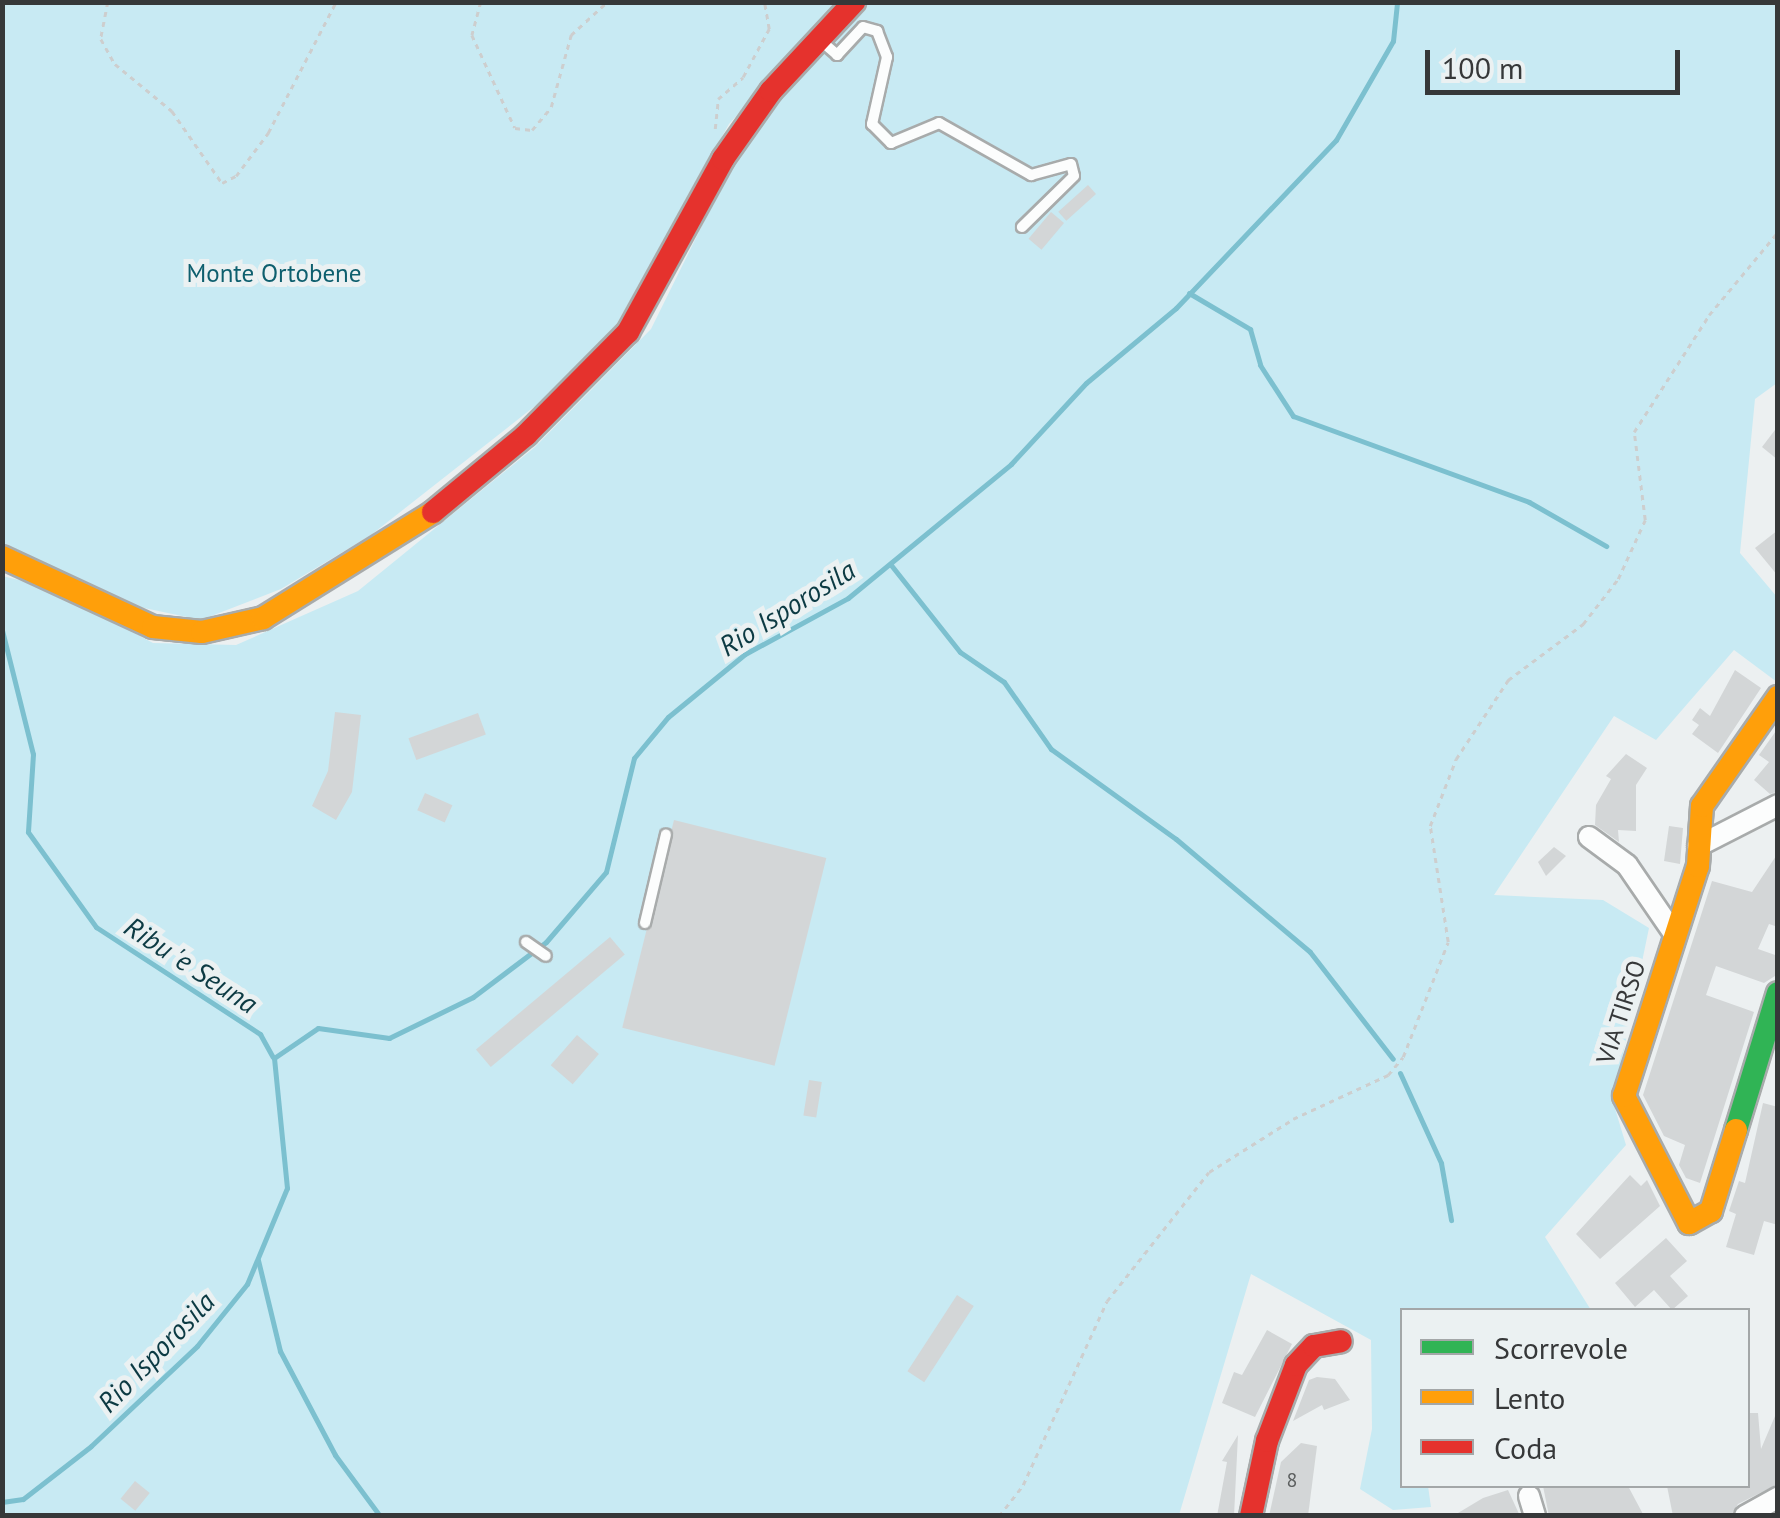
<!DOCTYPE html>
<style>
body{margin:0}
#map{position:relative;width:1780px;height:1518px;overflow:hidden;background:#ecf0f1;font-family:"PT Sans",sans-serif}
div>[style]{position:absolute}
.green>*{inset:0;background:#c8eaf3}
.stream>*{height:5px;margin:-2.5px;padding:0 2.5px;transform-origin:2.5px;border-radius:2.5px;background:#7cc0cf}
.building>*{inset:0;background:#d3d6d7;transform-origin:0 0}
.path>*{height:2.5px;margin-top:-1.25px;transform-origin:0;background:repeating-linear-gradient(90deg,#cdcece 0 5px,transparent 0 10px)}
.roads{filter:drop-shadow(2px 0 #a8abab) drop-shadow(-2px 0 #a8abab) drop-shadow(0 2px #a8abab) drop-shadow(0 -2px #a8abab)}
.lane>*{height:10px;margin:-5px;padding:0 5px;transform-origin:5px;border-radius:5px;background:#fcfdfd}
.street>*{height:20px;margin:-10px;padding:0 10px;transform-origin:10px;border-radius:10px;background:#fcfdfd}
.fast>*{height:22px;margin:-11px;padding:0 11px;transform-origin:11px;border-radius:11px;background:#30b455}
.slow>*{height:22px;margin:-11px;padding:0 11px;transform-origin:11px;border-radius:11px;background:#ff9f0a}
.jam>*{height:22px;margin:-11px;padding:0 11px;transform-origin:11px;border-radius:11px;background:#e5322d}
span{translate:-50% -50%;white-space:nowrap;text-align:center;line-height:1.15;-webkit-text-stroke:10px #ebf1f2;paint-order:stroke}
.number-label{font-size:20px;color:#5d6060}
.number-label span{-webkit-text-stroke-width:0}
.park-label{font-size:25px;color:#0e5f6e}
.street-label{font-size:25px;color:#363839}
.water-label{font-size:28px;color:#0c3a43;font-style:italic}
.frame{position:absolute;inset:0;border:5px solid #363839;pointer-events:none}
.legend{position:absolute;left:1400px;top:1308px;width:350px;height:180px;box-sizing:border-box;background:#ebf1f2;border:2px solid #a3a7a8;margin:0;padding:12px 18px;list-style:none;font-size:30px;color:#363839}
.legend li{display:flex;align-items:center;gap:20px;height:50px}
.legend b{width:50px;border:2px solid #a3a7a8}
.scale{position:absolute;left:1425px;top:50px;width:255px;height:45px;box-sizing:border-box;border:5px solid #363839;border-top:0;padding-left:12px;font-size:30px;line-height:35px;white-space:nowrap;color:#363839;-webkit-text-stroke:8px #ebf1f2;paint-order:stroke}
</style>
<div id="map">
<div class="green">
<div style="clip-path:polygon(3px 3px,839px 3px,729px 124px,610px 336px,568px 380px,371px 535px,281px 589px,201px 620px,130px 605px,2px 548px)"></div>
<div style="clip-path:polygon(867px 3px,1777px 3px,1777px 383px,1755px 399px,1740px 553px,1777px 597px,1777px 682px,1734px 650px,1656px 740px,1614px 716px,1494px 895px,1603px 900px,1649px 928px,1613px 1102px,1626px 1145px,1545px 1237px,1591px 1310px,1402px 1310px,1402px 1486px,1428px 1486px,1431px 1507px,1393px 1510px,1360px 1489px,1372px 1429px,1371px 1340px,1251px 1274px,1179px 1515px,3px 1515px,2px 576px,49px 587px,153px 643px,236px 645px,358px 591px,535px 447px,651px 329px,733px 163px,789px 84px)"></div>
</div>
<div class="stream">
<div style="left:1189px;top:293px;width:71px;rotate:30.5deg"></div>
<div style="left:1250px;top:329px;width:37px;rotate:74deg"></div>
<div style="left:1260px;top:365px;width:61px;rotate:57.1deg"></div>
<div style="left:1293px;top:416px;width:251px;rotate:20deg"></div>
<div style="left:1529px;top:502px;width:89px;rotate:29.7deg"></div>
<div style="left:891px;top:565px;width:111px;rotate:51.6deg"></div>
<div style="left:960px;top:652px;width:53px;rotate:34.3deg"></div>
<div style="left:1004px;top:682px;width:82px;rotate:55deg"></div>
<div style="left:1051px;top:749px;width:154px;rotate:35.8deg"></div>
<div style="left:1176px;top:839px;width:175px;rotate:40.1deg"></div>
<div style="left:1310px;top:952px;width:135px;rotate:52.2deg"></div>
<div style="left:2px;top:630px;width:128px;rotate:76deg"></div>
<div style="left:33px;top:754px;width:78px;rotate:93.7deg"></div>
<div style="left:28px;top:832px;width:117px;rotate:54.4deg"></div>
<div style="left:96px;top:927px;width:196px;rotate:33.1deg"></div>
<div style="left:260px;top:1034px;width:26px;rotate:61deg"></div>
<div style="left:1400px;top:1073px;width:99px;rotate:65.5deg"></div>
<div style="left:1441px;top:1163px;width:58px;rotate:80deg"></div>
<div style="left:258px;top:1260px;width:94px;rotate:76.4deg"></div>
<div style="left:280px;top:1351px;width:118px;rotate:62.1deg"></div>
<div style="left:335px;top:1455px;width:76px;rotate:53.6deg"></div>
<div style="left:2px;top:1502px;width:21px;rotate:-8deg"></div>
<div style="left:23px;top:1499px;width:86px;rotate:-37.9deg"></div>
<div style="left:91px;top:1446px;width:146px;rotate:-43.3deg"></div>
<div style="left:197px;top:1346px;width:80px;rotate:-51.1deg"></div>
<div style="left:247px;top:1284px;width:104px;rotate:-67.4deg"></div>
<div style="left:287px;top:1188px;width:131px;rotate:-95.7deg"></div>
<div style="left:274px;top:1058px;width:53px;rotate:-34.3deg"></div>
<div style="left:318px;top:1028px;width:72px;rotate:8deg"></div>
<div style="left:389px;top:1038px;width:93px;rotate:-26deg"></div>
<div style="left:473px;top:997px;width:91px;rotate:-37deg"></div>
<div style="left:546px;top:942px;width:92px;rotate:-49.4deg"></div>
<div style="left:606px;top:872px;width:117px;rotate:-76.2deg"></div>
<div style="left:634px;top:758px;width:53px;rotate:-50.3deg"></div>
<div style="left:668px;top:717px;width:99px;rotate:-39.3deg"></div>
<div style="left:745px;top:654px;width:117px;rotate:-28.5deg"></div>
<div style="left:848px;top:598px;width:211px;rotate:-39.4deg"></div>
<div style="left:1011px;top:464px;width:110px;rotate:-47.2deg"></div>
<div style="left:1086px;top:383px;width:117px;rotate:-39.8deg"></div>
<div style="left:1176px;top:308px;width:232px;rotate:-46.4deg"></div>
<div style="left:1336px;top:140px;width:114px;rotate:-60.1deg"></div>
<div style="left:1393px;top:41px;width:39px;rotate:-84deg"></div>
</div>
<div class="building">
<div style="left:1088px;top:185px;width:12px;height:40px;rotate:48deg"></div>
<div style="left:1051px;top:212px;width:17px;height:35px;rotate:40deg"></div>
<div style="clip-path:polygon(1778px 426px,1778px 460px,1762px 447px)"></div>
<div style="clip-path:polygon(1778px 530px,1778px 576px,1755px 548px)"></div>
<div style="clip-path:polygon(1735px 670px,1761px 688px,1718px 753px,1692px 734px,1699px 725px,1692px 720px,1700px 708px,1710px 716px)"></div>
<div style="clip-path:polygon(335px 712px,361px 715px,352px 792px,336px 820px,312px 806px,328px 771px)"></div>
<div style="left:478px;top:713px;width:23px;height:74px;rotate:70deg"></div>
<div style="clip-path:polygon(1778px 728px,1778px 791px,1770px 794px,1754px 780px,1769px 762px,1759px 755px)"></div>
<div style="clip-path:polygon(1626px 754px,1647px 768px,1636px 785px,1636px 831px,1618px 830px,1619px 842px,1595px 825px,1596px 805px,1611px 779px,1606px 776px)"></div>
<div style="left:425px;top:793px;width:30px;height:19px;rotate:24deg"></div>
<div style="left:674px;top:820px;width:157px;height:214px;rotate:14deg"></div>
<div style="clip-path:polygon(1669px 826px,1683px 828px,1680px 864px,1664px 861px)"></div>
<div style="clip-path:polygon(1554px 847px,1566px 856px,1546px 876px,1538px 862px)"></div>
<div style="clip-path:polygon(1778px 853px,1778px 927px,1769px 924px,1758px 949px,1778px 956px,1775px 976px,1764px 983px,1716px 966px,1706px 995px,1754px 1012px,1700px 1183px,1686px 1178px,1679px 1165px,1685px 1145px,1664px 1136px,1643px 1095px,1712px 881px,1752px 892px)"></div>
<div style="left:610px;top:937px;width:23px;height:175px;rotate:50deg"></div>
<div style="left:577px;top:1035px;width:29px;height:40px;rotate:41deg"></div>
<div style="left:809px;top:1080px;width:13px;height:36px;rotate:9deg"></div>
<div style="clip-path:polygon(1763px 1103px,1778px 1107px,1778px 1225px,1764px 1221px,1754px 1255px,1726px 1247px,1736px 1214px,1729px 1211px,1739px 1181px,1745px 1183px)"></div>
<div style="clip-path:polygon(1630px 1175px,1641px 1186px,1647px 1180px,1660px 1206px,1600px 1259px,1576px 1234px)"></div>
<div style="clip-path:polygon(1666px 1238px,1687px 1261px,1670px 1276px,1688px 1296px,1672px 1310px,1654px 1290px,1635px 1307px,1615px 1283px)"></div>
<div style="left:957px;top:1295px;width:20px;height:91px;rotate:33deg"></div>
<div style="clip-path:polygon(1267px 1330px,1292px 1344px,1255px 1417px,1222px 1403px,1234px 1372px,1242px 1375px)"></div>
<div style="clip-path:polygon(1317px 1377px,1335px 1379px,1350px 1400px,1324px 1410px,1322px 1405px,1293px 1421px,1309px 1380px)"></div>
<div style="clip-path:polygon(1778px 1409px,1778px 1484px,1738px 1504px,1731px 1516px,1673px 1516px,1667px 1486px,1748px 1486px,1748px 1413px,1758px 1413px,1761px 1449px)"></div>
<div style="clip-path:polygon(1238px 1435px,1234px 1516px,1217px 1516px,1227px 1462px,1222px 1461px)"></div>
<div style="clip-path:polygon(1301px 1443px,1317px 1446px,1308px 1516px,1269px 1516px,1281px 1462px)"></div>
<div style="left:135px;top:1481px;width:19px;height:23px;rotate:39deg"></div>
<div style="clip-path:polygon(1543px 1486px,1628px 1486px,1644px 1516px,1549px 1516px)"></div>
<div style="clip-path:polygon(1508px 1490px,1520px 1516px,1453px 1516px,1483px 1498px)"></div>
</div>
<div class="path">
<div style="left:108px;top:2px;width:38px;rotate:101deg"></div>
<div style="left:101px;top:39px;width:29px;rotate:61deg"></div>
<div style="left:115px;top:64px;width:74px;rotate:39.5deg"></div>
<div style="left:172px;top:111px;width:88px;rotate:55.2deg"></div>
<div style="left:222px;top:183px;width:16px;rotate:-27deg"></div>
<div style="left:236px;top:176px;width:54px;rotate:-53.3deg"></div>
<div style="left:268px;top:133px;width:148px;rotate:-62.6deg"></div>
<div style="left:481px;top:2px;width:34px;rotate:105deg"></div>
<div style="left:472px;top:35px;width:102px;rotate:65.2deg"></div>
<div style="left:515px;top:128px;width:17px;rotate:7deg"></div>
<div style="left:532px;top:130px;width:30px;rotate:-50deg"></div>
<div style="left:551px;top:107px;width:75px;rotate:-74.5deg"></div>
<div style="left:571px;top:35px;width:49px;rotate:-42.5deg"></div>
<div style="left:715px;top:129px;width:30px;rotate:-84deg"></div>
<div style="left:718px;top:99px;width:33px;rotate:-41deg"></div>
<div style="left:743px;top:77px;width:55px;rotate:-61.6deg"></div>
<div style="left:769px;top:29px;width:27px;rotate:-100deg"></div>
<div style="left:999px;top:1516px;width:39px;rotate:-52deg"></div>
<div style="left:1023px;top:1485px;width:202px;rotate:-65.5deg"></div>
<div style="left:1107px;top:1301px;width:164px;rotate:-51.7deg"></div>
<div style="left:1209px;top:1172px;width:99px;rotate:-32.2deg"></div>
<div style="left:1293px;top:1119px;width:105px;rotate:-24.9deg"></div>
<div style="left:1388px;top:1075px;width:23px;rotate:-50deg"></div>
<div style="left:1403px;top:1057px;width:123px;rotate:-68.6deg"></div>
<div style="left:1448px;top:942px;width:117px;rotate:-98.8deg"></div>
<div style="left:1430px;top:826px;width:72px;rotate:-68.8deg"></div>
<div style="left:1456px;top:759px;width:95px;rotate:-56.6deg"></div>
<div style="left:1508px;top:680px;width:94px;rotate:-36.7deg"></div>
<div style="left:1583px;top:624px;width:57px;rotate:-52.1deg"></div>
<div style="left:1618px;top:579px;width:65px;rotate:-65.4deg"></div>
<div style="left:1645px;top:520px;width:89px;rotate:-97.1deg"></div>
<div style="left:1634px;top:432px;width:139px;rotate:-57.3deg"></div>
<div style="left:1709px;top:315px;width:108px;rotate:-50.3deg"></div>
</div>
<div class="roads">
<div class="lane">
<div style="left:820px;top:40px;width:23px;rotate:41deg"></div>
<div style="left:837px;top:55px;width:38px;rotate:-47deg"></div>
<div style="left:863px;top:27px;width:15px;rotate:16deg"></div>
<div style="left:877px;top:31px;width:28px;rotate:69deg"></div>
<div style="left:887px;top:57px;width:69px;rotate:102.6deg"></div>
<div style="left:872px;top:124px;width:27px;rotate:45deg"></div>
<div style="left:891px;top:143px;width:52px;rotate:-22.6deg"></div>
<div style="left:939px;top:123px;width:106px;rotate:29.5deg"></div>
<div style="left:1031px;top:175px;width:41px;rotate:-15.4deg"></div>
<div style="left:1071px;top:164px;width:12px;rotate:76deg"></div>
<div style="left:1074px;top:176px;width:73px;rotate:135.6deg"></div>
<div style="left:645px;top:923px;width:91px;rotate:-76.7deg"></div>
<div style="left:526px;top:942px;width:24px;rotate:35deg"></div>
</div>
<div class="street">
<div style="left:1589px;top:837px;width:47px;rotate:36.4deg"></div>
<div style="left:1627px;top:865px;width:85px;rotate:55.6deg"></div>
<div style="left:1698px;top:846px;width:90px;rotate:-27.1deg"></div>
<div style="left:1529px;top:1496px;width:21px;rotate:73deg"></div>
<div style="left:1745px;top:1516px;width:38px;rotate:-29deg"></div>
</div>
<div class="fast">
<div style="left:1736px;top:1130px;width:143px;rotate:-73deg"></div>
</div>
<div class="slow">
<div style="left:2px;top:557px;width:166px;rotate:24.9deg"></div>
<div style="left:153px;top:627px;width:49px;rotate:5.8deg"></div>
<div style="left:202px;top:632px;width:63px;rotate:-12.9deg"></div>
<div style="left:263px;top:618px;width:200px;rotate:-31.9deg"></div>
<div style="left:1736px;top:1130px;width:85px;rotate:107.2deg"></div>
<div style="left:1711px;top:1211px;width:25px;rotate:151deg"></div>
<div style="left:1689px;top:1223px;width:143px;rotate:-117.1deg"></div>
<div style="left:1624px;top:1096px;width:242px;rotate:-72.2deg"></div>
<div style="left:1698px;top:866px;width:60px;rotate:-86.2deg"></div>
<div style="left:1702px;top:806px;width:133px;rotate:-55.1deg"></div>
</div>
<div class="jam">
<div style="left:433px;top:512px;width:121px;rotate:-39.6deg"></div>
<div style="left:526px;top:435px;width:145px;rotate:-45.3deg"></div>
<div style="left:628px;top:332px;width:197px;rotate:-61.2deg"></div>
<div style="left:723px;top:159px;width:83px;rotate:-54.8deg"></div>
<div style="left:771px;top:91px;width:122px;rotate:-47deg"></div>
<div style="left:1251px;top:1516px;width:77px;rotate:-78deg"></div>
<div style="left:1267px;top:1441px;width:81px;rotate:-69.1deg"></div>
<div style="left:1296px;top:1365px;width:26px;rotate:-47deg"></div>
<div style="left:1314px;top:1346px;width:27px;rotate:-10deg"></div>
</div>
</div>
<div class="number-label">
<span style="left:1292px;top:1480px">8</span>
</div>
<div class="park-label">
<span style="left:274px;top:273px">Monte Ortobene</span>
</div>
<div class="street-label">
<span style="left:1621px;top:1012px;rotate:-72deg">VIA TIRSO</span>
</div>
<div class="water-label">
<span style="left:787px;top:608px;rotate:-32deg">Rio Isporosila</span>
<span style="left:191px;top:965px;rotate:33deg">Ribu 'e Seuna</span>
<span style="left:156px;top:1352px;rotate:-46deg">Rio Isporosila</span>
</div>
<div class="frame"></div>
<ul class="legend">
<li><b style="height:12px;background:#30b455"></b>Scorrevole</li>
<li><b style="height:12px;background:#ff9f0a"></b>Lento</li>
<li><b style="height:12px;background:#e5322d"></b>Coda</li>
</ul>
<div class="scale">100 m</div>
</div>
